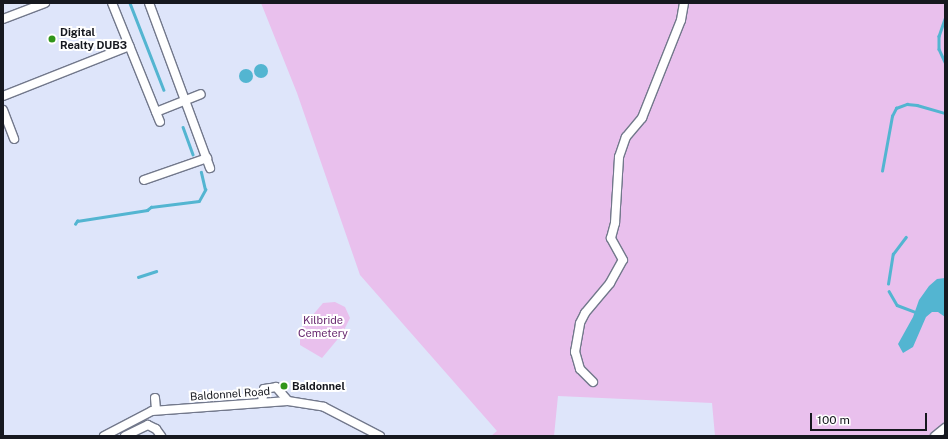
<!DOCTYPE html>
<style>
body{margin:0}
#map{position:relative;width:948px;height:439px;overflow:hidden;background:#dee5fa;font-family:"Public Sans",sans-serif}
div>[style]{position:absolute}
.green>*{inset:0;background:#e9c0ed}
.water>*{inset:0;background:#53b5d1}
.round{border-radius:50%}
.stream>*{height:2.5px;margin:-1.25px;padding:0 1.25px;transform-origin:1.25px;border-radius:1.25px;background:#53b5d1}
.roads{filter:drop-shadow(1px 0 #72788b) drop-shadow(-1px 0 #72788b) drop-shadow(0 1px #72788b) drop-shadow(0 -1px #72788b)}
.minor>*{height:8px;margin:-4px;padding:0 4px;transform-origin:4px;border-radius:4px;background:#fff}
.dots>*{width:11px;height:11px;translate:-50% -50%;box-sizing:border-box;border:2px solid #fff;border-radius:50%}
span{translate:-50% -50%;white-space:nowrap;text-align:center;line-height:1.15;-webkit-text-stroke:4px #fff;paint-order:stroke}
.poi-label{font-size:11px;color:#16181f;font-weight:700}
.left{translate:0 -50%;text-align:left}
.park-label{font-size:11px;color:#692a70}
.street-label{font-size:11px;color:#16181f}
.frame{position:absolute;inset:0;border:4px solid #16181f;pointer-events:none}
.scale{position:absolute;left:810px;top:413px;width:117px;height:18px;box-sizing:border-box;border:2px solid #16181f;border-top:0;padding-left:5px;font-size:12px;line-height:14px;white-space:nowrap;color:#16181f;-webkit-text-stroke:3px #fff;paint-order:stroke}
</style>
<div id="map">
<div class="green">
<div style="clip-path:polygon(261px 3px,945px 3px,945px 436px,715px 436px,712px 403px,558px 396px,554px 436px,491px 436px,497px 431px,360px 275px,297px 93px)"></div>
<div style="clip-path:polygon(335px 302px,345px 307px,350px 318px,342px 334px,322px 358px,300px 345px,300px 330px,323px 303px)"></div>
</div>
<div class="water">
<div class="round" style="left:254px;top:64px;width:14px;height:14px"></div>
<div class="round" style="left:239px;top:69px;width:14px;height:14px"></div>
<div style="clip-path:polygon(945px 278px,945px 317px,938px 312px,932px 312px,926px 317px,913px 347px,903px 353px,898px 344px,913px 317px,919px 300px,929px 286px,937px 279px)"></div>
</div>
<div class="stream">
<div style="left:130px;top:3px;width:93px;rotate:68.7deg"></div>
<div style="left:945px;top:19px;width:18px;rotate:109deg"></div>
<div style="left:939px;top:36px;width:13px;rotate:90deg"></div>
<div style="left:939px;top:49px;width:14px;rotate:65deg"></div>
<div style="left:183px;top:127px;width:29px;rotate:70deg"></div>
<div style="left:882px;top:171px;width:56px;rotate:-79.7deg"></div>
<div style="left:892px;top:116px;width:9px;rotate:-63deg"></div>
<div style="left:896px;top:108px;width:12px;rotate:-20deg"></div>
<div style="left:907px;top:104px;width:10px;rotate:6deg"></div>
<div style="left:917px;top:105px;width:29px;rotate:16deg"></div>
<div style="left:75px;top:224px;width:4px;rotate:-56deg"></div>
<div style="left:77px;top:221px;width:71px;rotate:-8.9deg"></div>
<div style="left:147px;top:210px;width:5px;rotate:-37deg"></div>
<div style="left:151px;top:207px;width:48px;rotate:-7.1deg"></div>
<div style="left:199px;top:201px;width:13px;rotate:-61deg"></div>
<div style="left:205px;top:190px;width:18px;rotate:-103deg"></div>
<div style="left:138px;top:277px;width:19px;rotate:-18deg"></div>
<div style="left:888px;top:284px;width:30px;rotate:-81deg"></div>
<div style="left:893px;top:254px;width:21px;rotate:-53deg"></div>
<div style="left:889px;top:291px;width:16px;rotate:60deg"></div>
<div style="left:897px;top:305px;width:19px;rotate:21deg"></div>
</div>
<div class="roads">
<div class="minor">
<div style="left:112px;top:3px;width:128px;rotate:68deg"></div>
<div style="left:149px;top:3px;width:176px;rotate:69.7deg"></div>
<div style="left:3px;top:19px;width:45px;rotate:-20.9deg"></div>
<div style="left:3px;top:96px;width:136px;rotate:-21.6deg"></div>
<div style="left:3px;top:110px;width:31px;rotate:69deg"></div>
<div style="left:156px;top:112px;width:48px;rotate:-21.8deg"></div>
<div style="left:144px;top:180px;width:67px;rotate:-19.2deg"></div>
<div style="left:593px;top:382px;width:18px;rotate:-135deg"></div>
<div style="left:580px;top:369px;width:18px;rotate:-106deg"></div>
<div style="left:575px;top:352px;width:29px;rotate:-80deg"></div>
<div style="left:580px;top:323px;width:11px;rotate:-63deg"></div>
<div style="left:585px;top:313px;width:39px;rotate:-50deg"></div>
<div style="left:610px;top:283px;width:26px;rotate:-61deg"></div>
<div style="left:623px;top:260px;width:25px;rotate:-119deg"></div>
<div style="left:611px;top:238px;width:16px;rotate:-75deg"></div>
<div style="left:615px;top:223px;width:66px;rotate:-86.5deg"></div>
<div style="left:619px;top:157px;width:21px;rotate:-71deg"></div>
<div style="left:626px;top:137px;width:25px;rotate:-50deg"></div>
<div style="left:642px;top:118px;width:105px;rotate:-68.3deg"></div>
<div style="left:681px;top:20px;width:17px;rotate:-80deg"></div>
<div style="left:155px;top:398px;width:12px;rotate:85deg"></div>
<div style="left:262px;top:402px;width:13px;rotate:-81deg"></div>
<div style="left:264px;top:389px;width:12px;rotate:-9deg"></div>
<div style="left:276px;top:387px;width:18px;rotate:49deg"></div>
<div style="left:104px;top:436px;width:54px;rotate:-27.5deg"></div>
<div style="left:152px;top:411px;width:136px;rotate:-4.2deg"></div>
<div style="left:288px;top:401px;width:36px;rotate:9deg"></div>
<div style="left:324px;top:407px;width:63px;rotate:27.4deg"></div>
<div style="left:125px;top:436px;width:25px;rotate:-26deg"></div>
<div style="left:148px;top:425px;width:9px;rotate:27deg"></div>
<div style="left:156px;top:429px;width:9px;rotate:54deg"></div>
<div style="left:935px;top:436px;width:13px;rotate:-39deg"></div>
</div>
</div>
<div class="dots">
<div style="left:52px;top:39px;background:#31961a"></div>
<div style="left:284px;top:386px;background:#31961a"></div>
</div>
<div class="poi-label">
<span class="left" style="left:60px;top:39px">Digital<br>Realty DUB3</span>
<span class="left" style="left:292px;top:386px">Baldonnel</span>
</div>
<div class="park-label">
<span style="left:323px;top:327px">Kilbride<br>Cemetery</span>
</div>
<div class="street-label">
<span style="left:230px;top:394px;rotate:-4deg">Baldonnel Road</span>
</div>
<div class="frame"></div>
<div class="scale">100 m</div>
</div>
